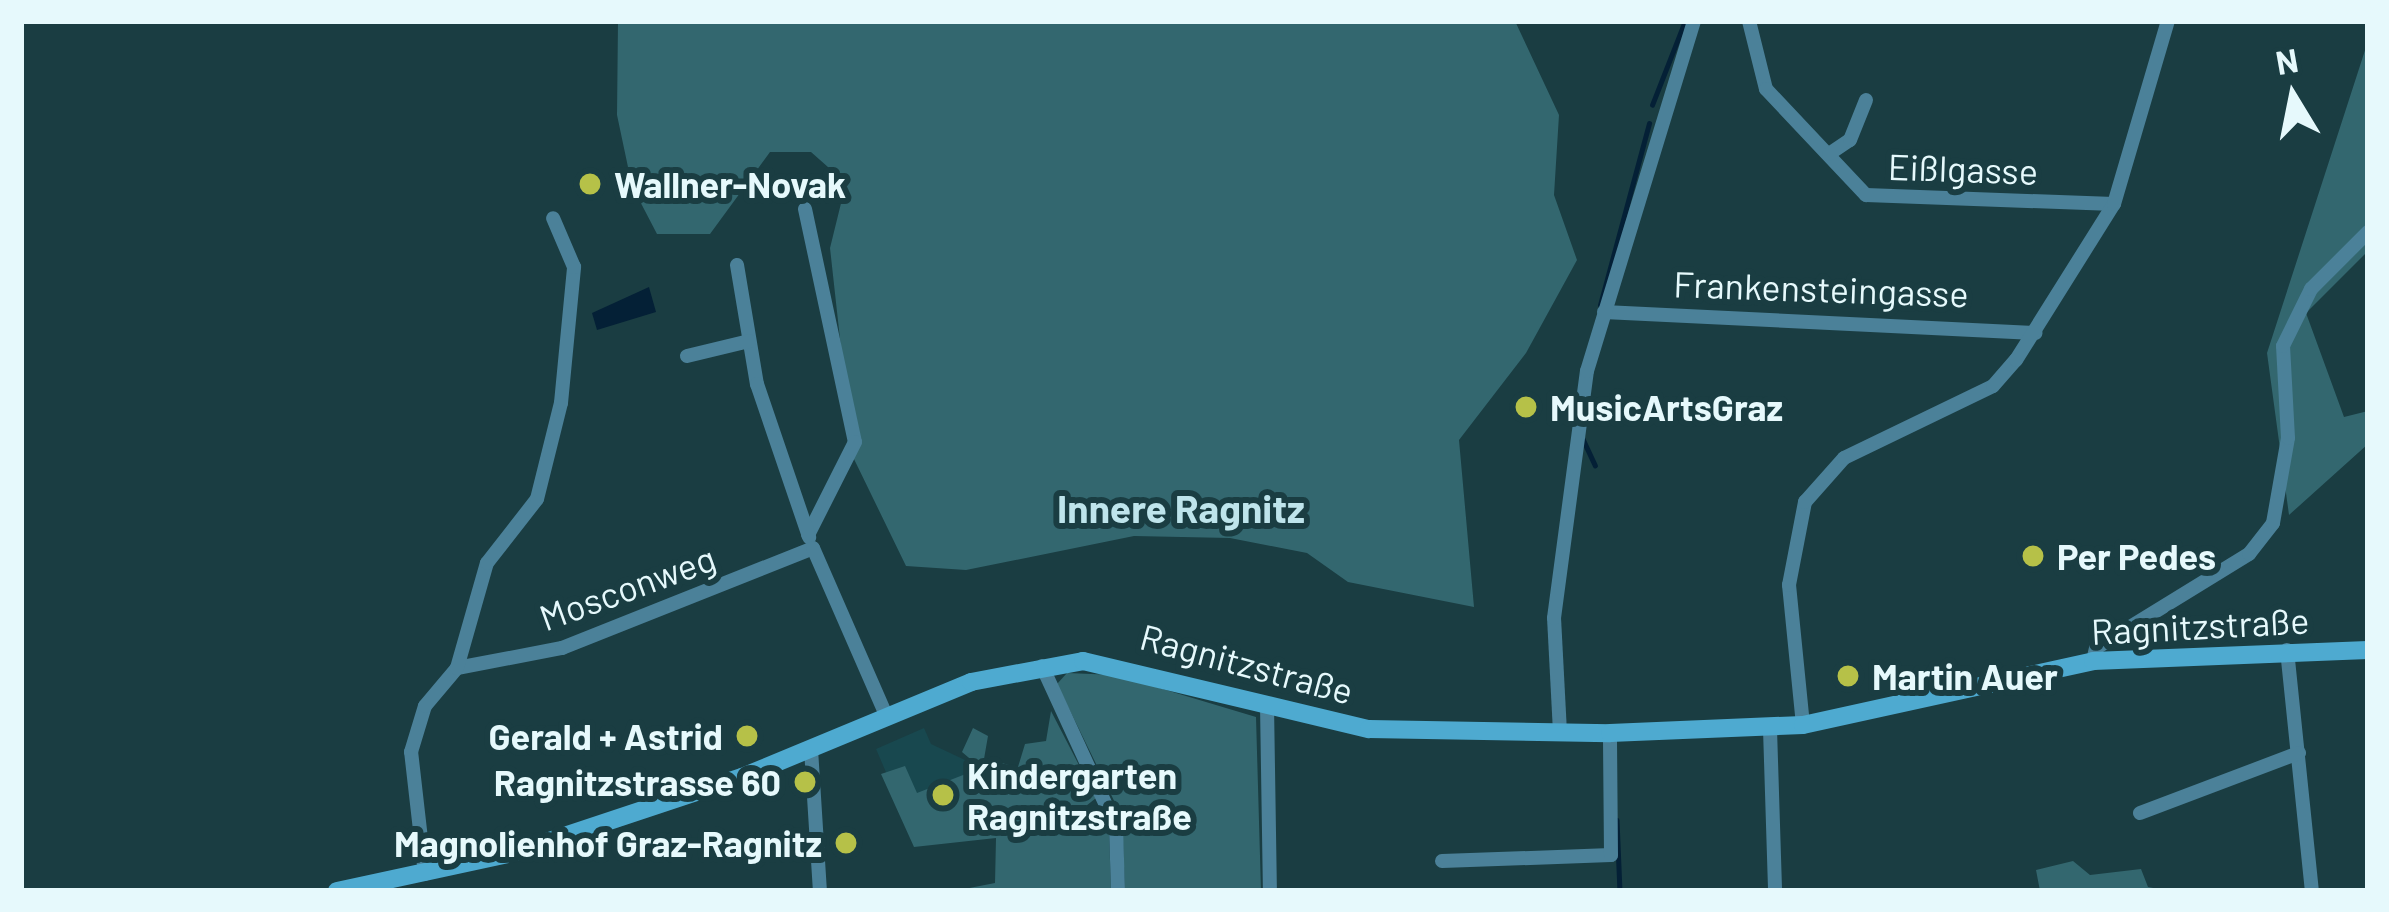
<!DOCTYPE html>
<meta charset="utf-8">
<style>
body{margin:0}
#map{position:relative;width:2389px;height:912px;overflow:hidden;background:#1a3d42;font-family:Barlow,sans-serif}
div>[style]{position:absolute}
.built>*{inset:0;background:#18484f}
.green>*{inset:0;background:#33676f}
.water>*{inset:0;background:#042036}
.stream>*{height:4.5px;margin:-2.25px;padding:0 2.25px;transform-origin:2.25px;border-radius:2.25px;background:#042036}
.street>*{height:14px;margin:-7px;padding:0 7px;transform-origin:7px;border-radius:7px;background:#4b8199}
.secondary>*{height:18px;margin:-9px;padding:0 9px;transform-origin:9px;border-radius:9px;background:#4eaad0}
.dots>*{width:33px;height:33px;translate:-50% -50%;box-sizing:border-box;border:6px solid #1a3d42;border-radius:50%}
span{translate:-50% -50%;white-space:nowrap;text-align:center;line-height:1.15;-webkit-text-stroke:12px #1a3d42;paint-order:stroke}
.street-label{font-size:36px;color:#e6f9fc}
.poi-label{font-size:36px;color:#e6f9fc;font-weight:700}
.left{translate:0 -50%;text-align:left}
.right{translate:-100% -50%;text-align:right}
.neighbourhood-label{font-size:39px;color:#bee4eb;font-weight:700}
.frame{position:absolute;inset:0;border:24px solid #e6f9fc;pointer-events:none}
.north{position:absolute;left:2233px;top:36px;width:120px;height:120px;-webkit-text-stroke:9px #1a3d42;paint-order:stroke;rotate:350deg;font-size:33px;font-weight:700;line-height:48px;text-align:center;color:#e6f9fc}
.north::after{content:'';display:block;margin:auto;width:42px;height:54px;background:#e6f9fc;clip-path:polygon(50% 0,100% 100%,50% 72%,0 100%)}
</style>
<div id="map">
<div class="built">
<div style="clip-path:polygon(924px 728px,931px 744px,982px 768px,913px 835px,876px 749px)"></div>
</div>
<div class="green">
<div style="clip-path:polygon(618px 21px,1515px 21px,1559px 115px,1554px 195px,1577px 260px,1526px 353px,1459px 440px,1474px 607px,1348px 582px,1307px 553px,1230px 538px,1134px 536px,966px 570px,906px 566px,853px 457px,830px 248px,846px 183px,811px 152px,770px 152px,710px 234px,657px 234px,632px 186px,617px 115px)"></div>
<div style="clip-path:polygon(2368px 41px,2368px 251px,2306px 313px,2344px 417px,2368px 411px,2368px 444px,2289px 515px,2267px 353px)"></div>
<div style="clip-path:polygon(1067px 673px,1116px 675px,1256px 717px,1261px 891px,1125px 891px,1122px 817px,1057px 684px)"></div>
<div style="clip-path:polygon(1051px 711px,1096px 798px,1086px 806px,1095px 831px,1109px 830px,1111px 891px,954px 891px,995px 883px,996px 838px,914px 847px,881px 774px,905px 766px,917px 793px,981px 768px,962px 752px,973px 728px,988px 736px,984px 759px,1018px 767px,1025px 744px,1046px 741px)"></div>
<div style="clip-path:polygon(2073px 861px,2090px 875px,2141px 869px,2148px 887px,2169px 891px,2040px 891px,2036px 870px)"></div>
</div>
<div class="water">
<div style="clip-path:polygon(649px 287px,656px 312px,597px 330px,592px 313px)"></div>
</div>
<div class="stream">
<div style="left:1652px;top:105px;width:90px;rotate:-68.6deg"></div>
<div style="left:1600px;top:305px;width:188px;rotate:-74.9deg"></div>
<div style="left:1583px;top:439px;width:29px;rotate:65deg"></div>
<div style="left:1617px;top:820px;width:71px;rotate:87.6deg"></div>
</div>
<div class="street">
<div style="left:1749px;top:21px;width:70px;rotate:76deg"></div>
<div style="left:1766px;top:89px;width:146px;rotate:46.7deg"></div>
<div style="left:1866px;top:195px;width:248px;rotate:2.1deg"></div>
<div style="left:1829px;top:154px;width:25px;rotate:-34deg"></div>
<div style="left:1850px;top:140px;width:43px;rotate:-68.2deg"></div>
<div style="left:805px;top:209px;width:238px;rotate:77.9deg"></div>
<div style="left:855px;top:442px;width:104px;rotate:116.8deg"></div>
<div style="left:737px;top:265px;width:121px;rotate:80.5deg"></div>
<div style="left:757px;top:384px;width:162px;rotate:71.2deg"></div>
<div style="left:1604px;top:312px;width:432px;rotate:2.8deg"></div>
<div style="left:687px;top:356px;width:64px;rotate:-13.6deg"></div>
<div style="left:2287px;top:650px;width:242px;rotate:84.1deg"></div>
<div style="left:2093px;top:661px;width:13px;rotate:-77deg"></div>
<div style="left:2096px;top:648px;width:180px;rotate:-31.6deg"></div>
<div style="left:2249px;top:554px;width:39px;rotate:-52deg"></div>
<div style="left:2273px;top:523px;width:86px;rotate:-80deg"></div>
<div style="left:2288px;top:438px;width:92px;rotate:-93.1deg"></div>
<div style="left:2283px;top:346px;width:64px;rotate:-63.8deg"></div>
<div style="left:2311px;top:289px;width:81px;rotate:-45deg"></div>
<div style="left:1042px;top:666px;width:177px;rotate:65.3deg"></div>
<div style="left:1116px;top:827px;width:64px;rotate:88.2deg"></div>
<div style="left:457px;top:668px;width:107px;rotate:-10.8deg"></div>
<div style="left:562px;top:648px;width:270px;rotate:-21.7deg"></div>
<div style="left:813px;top:548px;width:182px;rotate:66.4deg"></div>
<div style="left:1267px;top:705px;width:186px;rotate:89.1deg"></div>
<div style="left:1803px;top:725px;width:141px;rotate:-95.7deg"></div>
<div style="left:1789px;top:585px;width:85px;rotate:-79.1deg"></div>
<div style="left:1805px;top:502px;width:59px;rotate:-48.4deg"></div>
<div style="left:1844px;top:458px;width:165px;rotate:-25.8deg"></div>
<div style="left:1993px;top:386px;width:35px;rotate:-49deg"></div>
<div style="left:2016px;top:360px;width:184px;rotate:-57.9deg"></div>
<div style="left:2114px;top:204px;width:191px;rotate:-73.6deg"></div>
<div style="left:1770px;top:729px;width:162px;rotate:88.2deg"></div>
<div style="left:1560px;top:732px;width:114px;rotate:-93deg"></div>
<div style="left:1554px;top:618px;width:249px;rotate:-82.4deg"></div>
<div style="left:1587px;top:371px;width:366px;rotate:-73deg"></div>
<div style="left:811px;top:749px;width:142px;rotate:86.4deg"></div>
<div style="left:2140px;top:813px;width:170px;rotate:-20.7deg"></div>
<div style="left:1442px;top:861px;width:169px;rotate:-2deg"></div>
<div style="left:1611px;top:855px;width:122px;rotate:-90.5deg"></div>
<div style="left:425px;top:874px;width:123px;rotate:-96.5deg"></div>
<div style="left:411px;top:752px;width:48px;rotate:-73.1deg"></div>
<div style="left:425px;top:706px;width:50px;rotate:-49.9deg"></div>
<div style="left:457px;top:668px;width:109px;rotate:-74.1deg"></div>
<div style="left:487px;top:563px;width:81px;rotate:-52deg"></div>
<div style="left:537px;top:499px;width:99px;rotate:-76deg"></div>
<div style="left:561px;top:403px;width:137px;rotate:-84.5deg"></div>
<div style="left:574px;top:267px;width:53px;rotate:-113.2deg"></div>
</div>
<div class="secondary">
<div style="left:337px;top:891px;width:180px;rotate:-12.2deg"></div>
<div style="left:513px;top:853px;width:241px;rotate:-18.4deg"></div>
<div style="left:742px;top:777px;width:248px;rotate:-22.5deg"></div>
<div style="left:971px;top:682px;width:114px;rotate:-10.6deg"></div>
<div style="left:1083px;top:661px;width:294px;rotate:13.4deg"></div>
<div style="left:1369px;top:729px;width:241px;rotate:1deg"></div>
<div style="left:1610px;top:733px;width:193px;rotate:-2.4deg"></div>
<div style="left:1803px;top:725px;width:297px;rotate:-12.4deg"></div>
<div style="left:2093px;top:661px;width:275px;rotate:-2.3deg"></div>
</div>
<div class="dots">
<div style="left:590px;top:184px;background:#b6c148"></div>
<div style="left:1526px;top:407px;background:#b6c148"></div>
<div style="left:2033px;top:556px;background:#b6c148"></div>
<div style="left:1848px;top:676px;background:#b6c148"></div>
<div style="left:747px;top:736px;background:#b6c148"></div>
<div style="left:805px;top:782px;background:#b6c148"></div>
<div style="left:943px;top:795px;background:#b6c148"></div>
<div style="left:846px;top:843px;background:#b6c148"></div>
</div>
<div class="street-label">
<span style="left:1963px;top:168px;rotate:2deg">Eißlgasse</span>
<span style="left:1821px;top:288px;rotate:2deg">Frankensteingasse</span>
<span style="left:627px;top:587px;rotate:-20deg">Mosconweg</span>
<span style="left:2200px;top:625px;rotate:-3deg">Ragnitzstraße</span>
<span style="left:1247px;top:663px;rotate:15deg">Ragnitzstraße</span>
</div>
<div class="poi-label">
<span class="left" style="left:614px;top:184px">Wallner-Novak</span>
<span class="left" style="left:1550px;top:407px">MusicArtsGraz</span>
<span class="left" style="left:2057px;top:556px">Per Pedes</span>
<span class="left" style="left:1872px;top:676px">Martin Auer</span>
<span class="right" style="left:723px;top:736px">Gerald + Astrid</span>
<span class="left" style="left:967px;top:795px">Kindergarten<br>Ragnitzstraße</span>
<span class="right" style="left:781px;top:782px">Ragnitzstrasse 60</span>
<span class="right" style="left:822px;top:843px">Magnolienhof Graz-Ragnitz</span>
</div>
<div class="neighbourhood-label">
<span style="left:1181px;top:508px">Innere Ragnitz</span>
</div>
<div class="frame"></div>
<div class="north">N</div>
</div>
